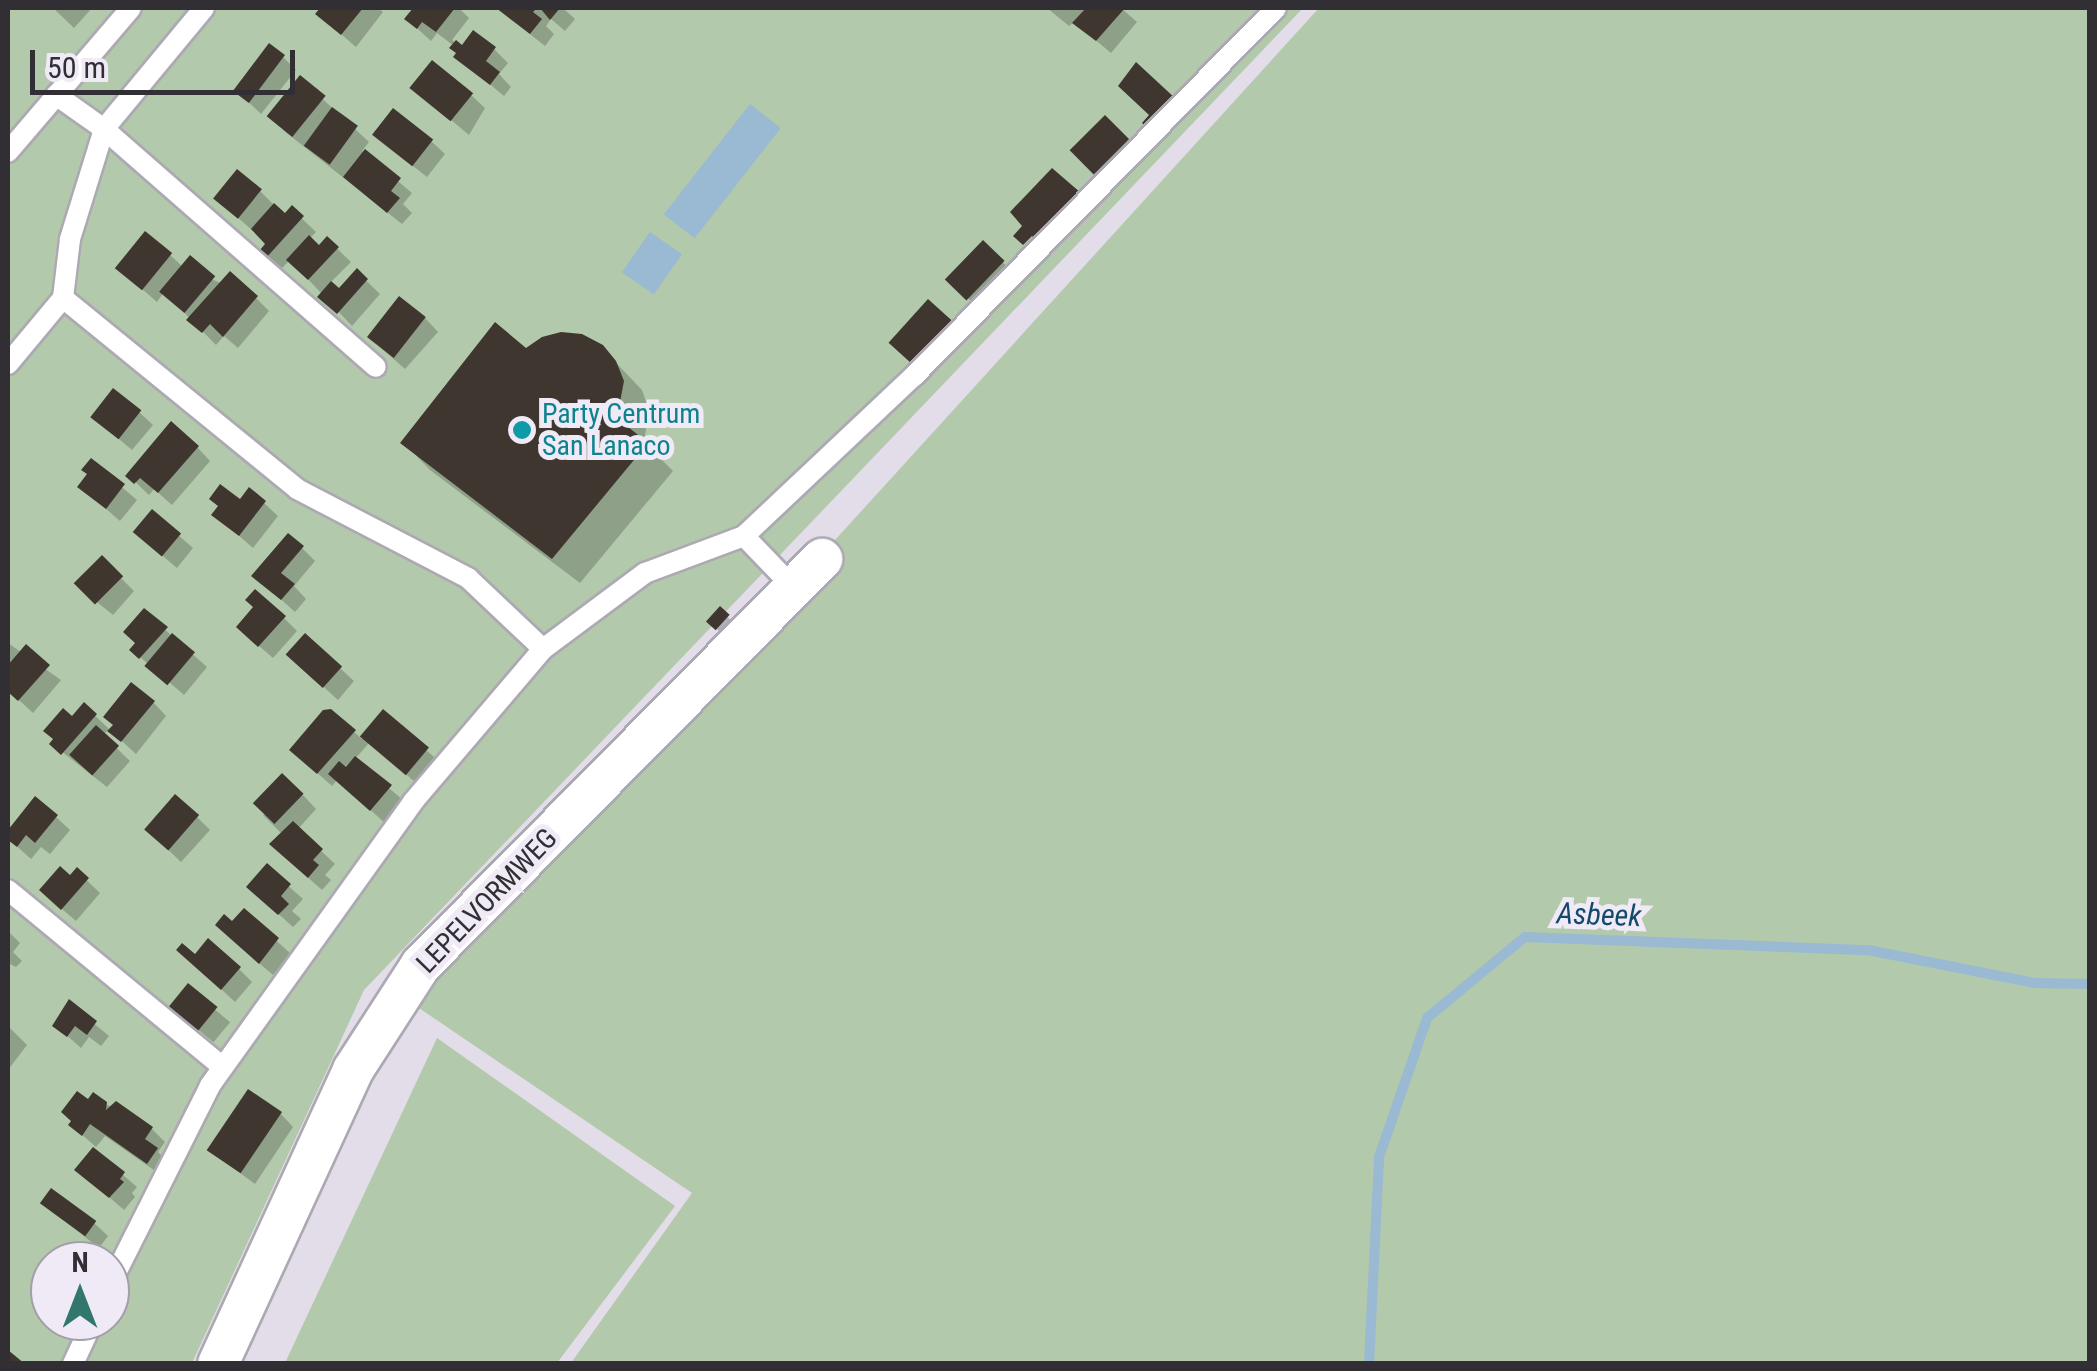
<!DOCTYPE html>
<style>
body{margin:0}
#map{position:relative;width:2097px;height:1371px;overflow:hidden;background:#e2dde8;font-family:"Roboto Condensed",sans-serif}
div>[style]{position:absolute}
.green>*{inset:0;background:#b2c9ab}
.water>*{inset:0;background:#9ab9d2;transform-origin:0 0}
.shadow>*{inset:0;background:#0003;transform-origin:0 0}
.stream>*{height:10px;margin:-5px;padding:0 5px;transform-origin:5px;border-radius:5px;background:#9ab9d2}
.building>*{inset:0;background:#3f3630;transform-origin:0 0}
.roads{filter:drop-shadow(2px 0 #ada9b3) drop-shadow(-2px 0 #ada9b3) drop-shadow(0 2px #ada9b3) drop-shadow(0 -2px #ada9b3)}
.service>*{height:20px;margin:-10px;padding:0 10px;transform-origin:10px;border-radius:10px;background:#fff}
.minor>*{height:40px;margin:-20px;padding:0 20px;transform-origin:20px;border-radius:20px;background:#fff}
.dots>*{width:28px;height:28px;translate:-50% -50%;box-sizing:border-box;border:5px solid #efeaf6;border-radius:50%}
span{translate:-50% -50%;white-space:nowrap;text-align:center;line-height:1.15;-webkit-text-stroke:10px #efeaf6;paint-order:stroke}
.culture-label{font-size:28px;color:#0d838f}
.left{translate:0 -50%;text-align:left}
.street-label{font-size:28px;color:#312f33}
.water-label{font-size:30px;color:#15496c;font-style:italic}
.frame{position:absolute;inset:0;border:10px solid #312f33;pointer-events:none}
.north{position:absolute;left:30px;top:1241px;width:100px;height:100px;box-sizing:border-box;background:#efeaf6;border:2px solid #a39fa8;border-radius:50%;rotate:0deg;font-size:28px;font-weight:700;line-height:40px;text-align:center;color:#312f33}
.north::after{content:'';display:block;margin:auto;width:35px;height:45px;background:#31776e;clip-path:polygon(50% 0,100% 100%,50% 72%,0 100%)}
.scale{position:absolute;left:30px;top:50px;width:265px;height:45px;box-sizing:border-box;border:5px solid #312f33;border-top:0;padding-left:12px;font-size:30px;line-height:35px;white-space:nowrap;color:#312f33;-webkit-text-stroke:8px #efeaf6;paint-order:stroke}
</style>
<div id="map">
<div class="green">
<div style="clip-path:polygon(evenodd,8px 8px,1303px 8px,364px 990px,192px 1363px,8px 1363px,8px 8px,50px 1261px,110px 1261px,110px 1321px,50px 1321px,50px 1261px)"></div>
<div style="clip-path:polygon(1319px 8px,2089px 8px,2089px 1363px,571px 1363px,692px 1193px,413px 1004px)"></div>
<div style="clip-path:polygon(437px 1038px,675px 1206px,557px 1363px,285px 1363px)"></div>
</div>
<div class="water">
<div style="left:750px;top:104px;width:39px;height:140px;rotate:38deg"></div>
<div style="left:650px;top:232px;width:39px;height:49px;rotate:35deg"></div>
</div>
<div class="shadow">
<div style="clip-path:polygon(53px 8px,92px 8px,74px 28px)"></div>
<div style="clip-path:polygon(323px 8px,378px 8px,383px 12px,356px 47px,318px 14px)"></div>
<div style="clip-path:polygon(417px 8px,459px 8px,469px 18px,452px 40px,463px 48px,494px 49px,508px 63px,499px 74px,511px 87px,504px 96px,457px 57px,454px 46px,437px 33px,431px 41px,407px 19px)"></div>
<div style="clip-path:polygon(497px 8px,563px 8px,575px 19px,565px 31px,551px 19px,546px 26px,554px 34px,545px 46px)"></div>
<div style="clip-path:polygon(1047px 8px,1121px 8px,1137px 22px,1111px 53px,1074px 22px,1069px 26px)"></div>
<div style="clip-path:polygon(283px 57px,296px 70px,261px 114px,235px 89px)"></div>
<div style="clip-path:polygon(301px 79px,369px 142px,362px 151px,412px 193px,403px 204px,412px 213px,402px 224px,283px 130px)"></div>
<div style="clip-path:polygon(413px 88px,471px 95px,485px 108px,469px 135px)"></div>
<div style="clip-path:polygon(1174px 100px,1187px 114px,1163px 141px,1145px 123px)"></div>
<div style="left:1105px;top:119px;width:50px;height:44px;rotate:44deg"></div>
<div style="clip-path:polygon(431px 141px,445px 154px,427px 177px,390px 148px)"></div>
<div style="clip-path:polygon(260px 191px,285px 216px,292px 209px,316px 232px,309px 239px,320px 248px,327px 239px,351px 262px,330px 283px,339px 291px,357px 272px,380px 294px,352px 326px,290px 260px,281px 269px,262px 250px,268px 244px,229px 210px)"></div>
<div style="left:983px;top:244px;width:47px;height:50px;rotate:43deg"></div>
<div style="clip-path:polygon(170px 255px,183px 267px,256px 298px,269px 311px,238px 348px,224px 336px,216px 345px,164px 292px,157px 302px,118px 268px)"></div>
<div style="clip-path:polygon(425px 318px,438px 332px,405px 369px,381px 348px)"></div>
<div style="clip-path:polygon(954px 325px,967px 339px,929px 379px,891px 342px)"></div>
<div style="clip-path:polygon(601px 347px,642px 390px,649px 410px,644px 442px,673px 471px,580px 583px,430px 470px,404px 443px,526px 351px)"></div>
<div style="clip-path:polygon(139px 412px,153px 425px,132px 450px,93px 417px)"></div>
<div style="clip-path:polygon(197px 447px,210px 461px,172px 505px,154px 489px,149px 495px,128px 475px)"></div>
<div style="clip-path:polygon(91px 461px,137px 500px,120px 521px,81px 487px,90px 475px)"></div>
<div style="clip-path:polygon(240px 503px,264px 503px,278px 516px,253px 548px,215px 515px)"></div>
<div style="clip-path:polygon(152px 512px,193px 548px,177px 568px,151px 546px)"></div>
<div style="clip-path:polygon(302px 548px,315px 561px,294px 586px,306px 599px,295px 612px,255px 576px)"></div>
<div style="clip-path:polygon(102px 559px,134px 591px,113px 615px,92px 598px)"></div>
<div style="clip-path:polygon(256px 608px,284px 618px,297px 631px,273px 658px,253px 641px)"></div>
<div style="left:720px;top:610px;width:19px;height:16px;rotate:43deg"></div>
<div style="clip-path:polygon(144px 611px,207px 667px,184px 695px,132px 650px,138px 644px)"></div>
<div style="clip-path:polygon(305px 636px,354px 681px,338px 700px,304px 669px)"></div>
<div style="clip-path:polygon(8px 643px,61px 680px,33px 713px,8px 690px)"></div>
<div style="clip-path:polygon(153px 702px,166px 716px,136px 754px,111px 731px)"></div>
<div style="clip-path:polygon(84px 705px,109px 729px,103px 735px,130px 761px,107px 787px,52px 744px)"></div>
<div style="clip-path:polygon(383px 713px,441px 763px,421px 787px,369px 743px,355px 759px,403px 800px,385px 823px,337px 780px,332px 786px,306px 763px,354px 732px,362px 739px)"></div>
<div style="clip-path:polygon(303px 795px,316px 809px,298px 829px,335px 864px,325px 875px,331px 880px,322px 890px,285px 857px,282px 834px,263px 815px)"></div>
<div style="clip-path:polygon(56px 817px,70px 830px,50px 854px,41px 847px,31px 859px,11px 841px,8px 846px,8px 823px,12px 828px)"></div>
<div style="clip-path:polygon(197px 817px,210px 830px,181px 862px,160px 842px)"></div>
<div style="clip-path:polygon(267px 867px,303px 899px,292px 911px,301px 919px,293px 927px,263px 900px)"></div>
<div style="clip-path:polygon(77px 871px,100px 893px,76px 921px,55px 903px)"></div>
<div style="clip-path:polygon(244px 911px,291px 954px,273px 975px,231px 939px,232px 925px)"></div>
<div style="clip-path:polygon(8px 931px,20px 943px,13px 952px,22px 961px,16px 967px,8px 963px)"></div>
<div style="clip-path:polygon(195px 957px,239px 969px,252px 982px,235px 1002px,193px 963px)"></div>
<div style="left:188px;top:987px;width:55px;height:26px;rotate:40deg"></div>
<div style="clip-path:polygon(69px 1003px,109px 1036px,101px 1046px,89px 1037px,81px 1048px,55px 1025px)"></div>
<div style="clip-path:polygon(8px 1026px,27px 1045px,8px 1070px)"></div>
<div style="clip-path:polygon(89px 1103px,106px 1104px,152px 1129px,165px 1142px,158px 1152px,169px 1163px,161px 1175px,105px 1136px,96px 1147px,71px 1125px)"></div>
<div style="clip-path:polygon(280px 1113px,293px 1127px,255px 1184px,210px 1151px)"></div>
<div style="clip-path:polygon(96px 1148px,94px 1150px,137px 1187px,132px 1193px,135px 1197px,124px 1210px,78px 1170px)"></div>
<div style="clip-path:polygon(43px 1204px,94px 1223px,108px 1236px,99px 1248px)"></div>
</div>
<div class="stream">
<div style="left:1369px;top:1364px;width:207px;rotate:-87.2deg"></div>
<div style="left:1379px;top:1157px;width:147px;rotate:-70.9deg"></div>
<div style="left:1427px;top:1018px;width:127px;rotate:-39.6deg"></div>
<div style="left:1525px;top:937px;width:343px;rotate:2.2deg"></div>
<div style="left:1868px;top:950px;width:169px;rotate:11.2deg"></div>
<div style="left:2034px;top:983px;width:56px;rotate:1deg"></div>
</div>
<div class="building">
<div style="clip-path:polygon(320px 8px,363px 8px,341px 35px,315px 14px)"></div>
<div style="clip-path:polygon(413px 8px,455px 8px,436px 32px,422px 22px,417px 29px,404px 19px)"></div>
<div style="clip-path:polygon(496px 8px,537px 8px,533px 12px,542px 19px,530px 34px)"></div>
<div style="clip-path:polygon(540px 8px,560px 8px,550px 20px)"></div>
<div style="clip-path:polygon(1086px 8px,1125px 8px,1096px 41px,1072px 23px)"></div>
<div style="clip-path:polygon(473px 30px,496px 47px,486px 61px,500px 72px,490px 85px,453px 57px,456px 53px,449px 48px,456px 40px,462px 45px)"></div>
<div style="left:269px;top:43px;width:20px;height:60px;rotate:37deg"></div>
<div style="left:432px;top:60px;width:53px;height:36px;rotate:39deg"></div>
<div style="clip-path:polygon(1136px 62px,1176px 99px,1148px 129px,1142px 123px,1149px 115px,1118px 86px)"></div>
<div style="left:300px;top:75px;width:33px;height:53px;rotate:39deg"></div>
<div style="left:332px;top:107px;width:32px;height:48px;rotate:36deg"></div>
<div style="left:393px;top:108px;width:51px;height:34px;rotate:38deg"></div>
<div style="left:1105px;top:115px;width:34px;height:50px;rotate:45deg"></div>
<div style="clip-path:polygon(365px 149px,401px 178px,391px 191px,400px 198px,387px 213px,343px 177px)"></div>
<div style="clip-path:polygon(1052px 168px,1081px 193px,1036px 240px,1032px 236px,1023px 245px,1013px 236px,1022px 226px,1010px 212px)"></div>
<div style="left:237px;top:169px;width:32px;height:38px;rotate:39deg"></div>
<div style="clip-path:polygon(274px 203px,285px 213px,292px 205px,304px 216px,266px 258px,259px 251px,265px 244px,251px 229px)"></div>
<div style="left:145px;top:231px;width:35px;height:48px;rotate:39deg"></div>
<div style="clip-path:polygon(309px 235px,319px 245px,327px 236px,339px 247px,308px 280px,286px 260px)"></div>
<div style="left:983px;top:240px;width:30px;height:55px;rotate:44deg"></div>
<div style="left:190px;top:255px;width:33px;height:48px;rotate:40deg"></div>
<div style="clip-path:polygon(357px 268px,368px 279px,337px 314px,317px 297px,331px 281px,339px 288px)"></div>
<div style="clip-path:polygon(230px 271px,258px 296px,223px 337px,210px 324px,202px 333px,186px 320px)"></div>
<div style="left:399px;top:296px;width:34px;height:52px;rotate:38deg"></div>
<div style="left:928px;top:299px;width:38px;height:59px;rotate:42deg"></div>
<div style="clip-path:polygon(495px 322px,526px 348px,542px 337px,561px 332px,582px 334px,603px 345px,616px 361px,624px 381px,617px 418px,648px 443px,552px 559px,400px 443px)"></div>
<div style="left:113px;top:388px;width:36px;height:37px;rotate:38deg"></div>
<div style="clip-path:polygon(171px 421px,199px 446px,158px 493px,140px 478px,134px 484px,125px 476px)"></div>
<div style="clip-path:polygon(91px 458px,125px 484px,106px 509px,77px 487px,87px 474px,81px 470px)"></div>
<div style="clip-path:polygon(220px 484px,240px 499px,249px 487px,266px 501px,239px 536px,211px 515px,218px 506px,209px 499px)"></div>
<div style="left:152px;top:509px;width:38px;height:30px;rotate:40deg"></div>
<div style="clip-path:polygon(288px 533px,304px 546px,281px 573px,295px 584px,281px 600px,251px 576px)"></div>
<div style="left:102px;top:555px;width:30px;height:40px;rotate:45deg"></div>
<div style="clip-path:polygon(255px 589px,286px 616px,258px 647px,236px 627px,253px 607px,245px 600px)"></div>
<div style="left:720px;top:606px;width:13px;height:21px;rotate:42deg"></div>
<div style="clip-path:polygon(144px 608px,168px 627px,139px 659px,129px 650px,135px 643px,123px 632px)"></div>
<div style="left:172px;top:633px;width:30px;height:43px;rotate:40deg"></div>
<div style="left:305px;top:633px;width:50px;height:29px;rotate:42deg"></div>
<div style="clip-path:polygon(26px 644px,50px 665px,18px 701px,8px 692px,8px 665px)"></div>
<div style="clip-path:polygon(131px 682px,155px 701px,121px 742px,107px 731px,113px 725px,103px 717px)"></div>
<div style="clip-path:polygon(84px 702px,97px 714px,61px 755px,49px 744px,53px 739px,43px 731px,63px 708px,72px 716px)"></div>
<div style="clip-path:polygon(331px 709px,356px 730px,317px 774px,289px 750px,323px 710px)"></div>
<div style="left:383px;top:709px;width:60px;height:36px;rotate:40deg"></div>
<div style="left:96px;top:725px;width:31px;height:40px;rotate:42deg"></div>
<div style="clip-path:polygon(355px 756px,392px 785px,370px 811px,328px 774px,339px 761px,346px 767px)"></div>
<div style="left:282px;top:773px;width:30px;height:42px;rotate:44deg"></div>
<div style="left:175px;top:794px;width:32px;height:47px;rotate:41deg"></div>
<div style="clip-path:polygon(35px 796px,58px 815px,35px 843px,26px 835px,17px 847px,8px 840px,8px 830px)"></div>
<div style="clip-path:polygon(293px 821px,323px 849px,313px 860px,319px 865px,308px 878px,269px 844px)"></div>
<div style="clip-path:polygon(267px 863px,291px 884px,281px 896px,289px 904px,278px 915px,246px 887px)"></div>
<div style="clip-path:polygon(60px 866px,70px 875px,77px 867px,89px 878px,61px 910px,39px 890px)"></div>
<div style="clip-path:polygon(244px 908px,279px 938px,259px 964px,215px 925px,224px 914px,232px 921px)"></div>
<div style="clip-path:polygon(208px 938px,241px 967px,221px 990px,176px 950px,182px 943px,195px 954px)"></div>
<div style="left:188px;top:983px;width:38px;height:31px;rotate:39deg"></div>
<div style="clip-path:polygon(69px 999px,97px 1021px,87px 1035px,75px 1026px,67px 1037px,52px 1026px)"></div>
<div style="left:248px;top:1089px;width:41px;height:74px;rotate:34deg"></div>
<div style="clip-path:polygon(77px 1091px,88px 1099px,93px 1092px,107px 1102px,106px 1110px,116px 1101px,153px 1127px,145px 1139px,158px 1148px,147px 1164px,90px 1124px,82px 1136px,68px 1125px,71px 1121px,61px 1112px)"></div>
<div style="clip-path:polygon(93px 1147px,125px 1172px,120px 1179px,124px 1182px,109px 1198px,74px 1170px)"></div>
<div style="left:51px;top:1188px;width:56px;height:19px;rotate:36deg"></div>
<div style="clip-path:polygon(8px 1350px,25px 1364px,8px 1364px)"></div>
</div>
<div class="roads">
<div class="service">
<div style="left:56px;top:95px;width:59px;rotate:35.3deg"></div>
<div style="left:104px;top:129px;width:361px;rotate:41.2deg"></div>
<div style="left:8px;top:152px;width:189px;rotate:-49.5deg"></div>
<div style="left:63px;top:298px;width:302px;rotate:39.2deg"></div>
<div style="left:297px;top:489px;width:193px;rotate:27.5deg"></div>
<div style="left:468px;top:578px;width:103px;rotate:43.4deg"></div>
<div style="left:543px;top:649px;width:201px;rotate:130.4deg"></div>
<div style="left:413px;top:802px;width:349px;rotate:125.6deg"></div>
<div style="left:210px;top:1086px;width:223px;rotate:116.7deg"></div>
<div style="left:8px;top:364px;width:86px;rotate:-50.2deg"></div>
<div style="left:63px;top:298px;width:59px;rotate:-83.2deg"></div>
<div style="left:70px;top:239px;width:115px;rotate:-72.8deg"></div>
<div style="left:104px;top:129px;width:157px;rotate:-50.4deg"></div>
<div style="left:744px;top:536px;width:233px;rotate:-43.3deg"></div>
<div style="left:914px;top:376px;width:516px;rotate:-45.47deg"></div>
<div style="left:543px;top:649px;width:127px;rotate:-36.7deg"></div>
<div style="left:645px;top:573px;width:106px;rotate:-20.5deg"></div>
<div style="left:744px;top:536px;width:72px;rotate:46.1deg"></div>
<div style="left:8px;top:890px;width:278px;rotate:39.5deg"></div>
<div style="left:73px;top:1364px;width:47px;rotate:-65.1deg"></div>
</div>
<div class="minor">
<div style="left:218px;top:1364px;width:324px;rotate:-65.3deg"></div>
<div style="left:353px;top:1070px;width:125px;rotate:-57.1deg"></div>
<div style="left:421px;top:965px;width:571px;rotate:-45.35deg"></div>
</div>
</div>
<div class="dots">
<div style="left:522px;top:430px;background:#0f9aa8"></div>
</div>
<div class="culture-label">
<span class="left" style="left:542px;top:430px">Party Centrum<br>San Lanaco</span>
</div>
<div class="street-label">
<span style="left:487px;top:901px;rotate:-46deg">LEPELVORMWEG</span>
</div>
<div class="water-label">
<span style="left:1599px;top:915px;rotate:2deg">Asbeek</span>
</div>
<div class="frame"></div>
<div class="north">N</div>
<div class="scale">50 m</div>
</div>
